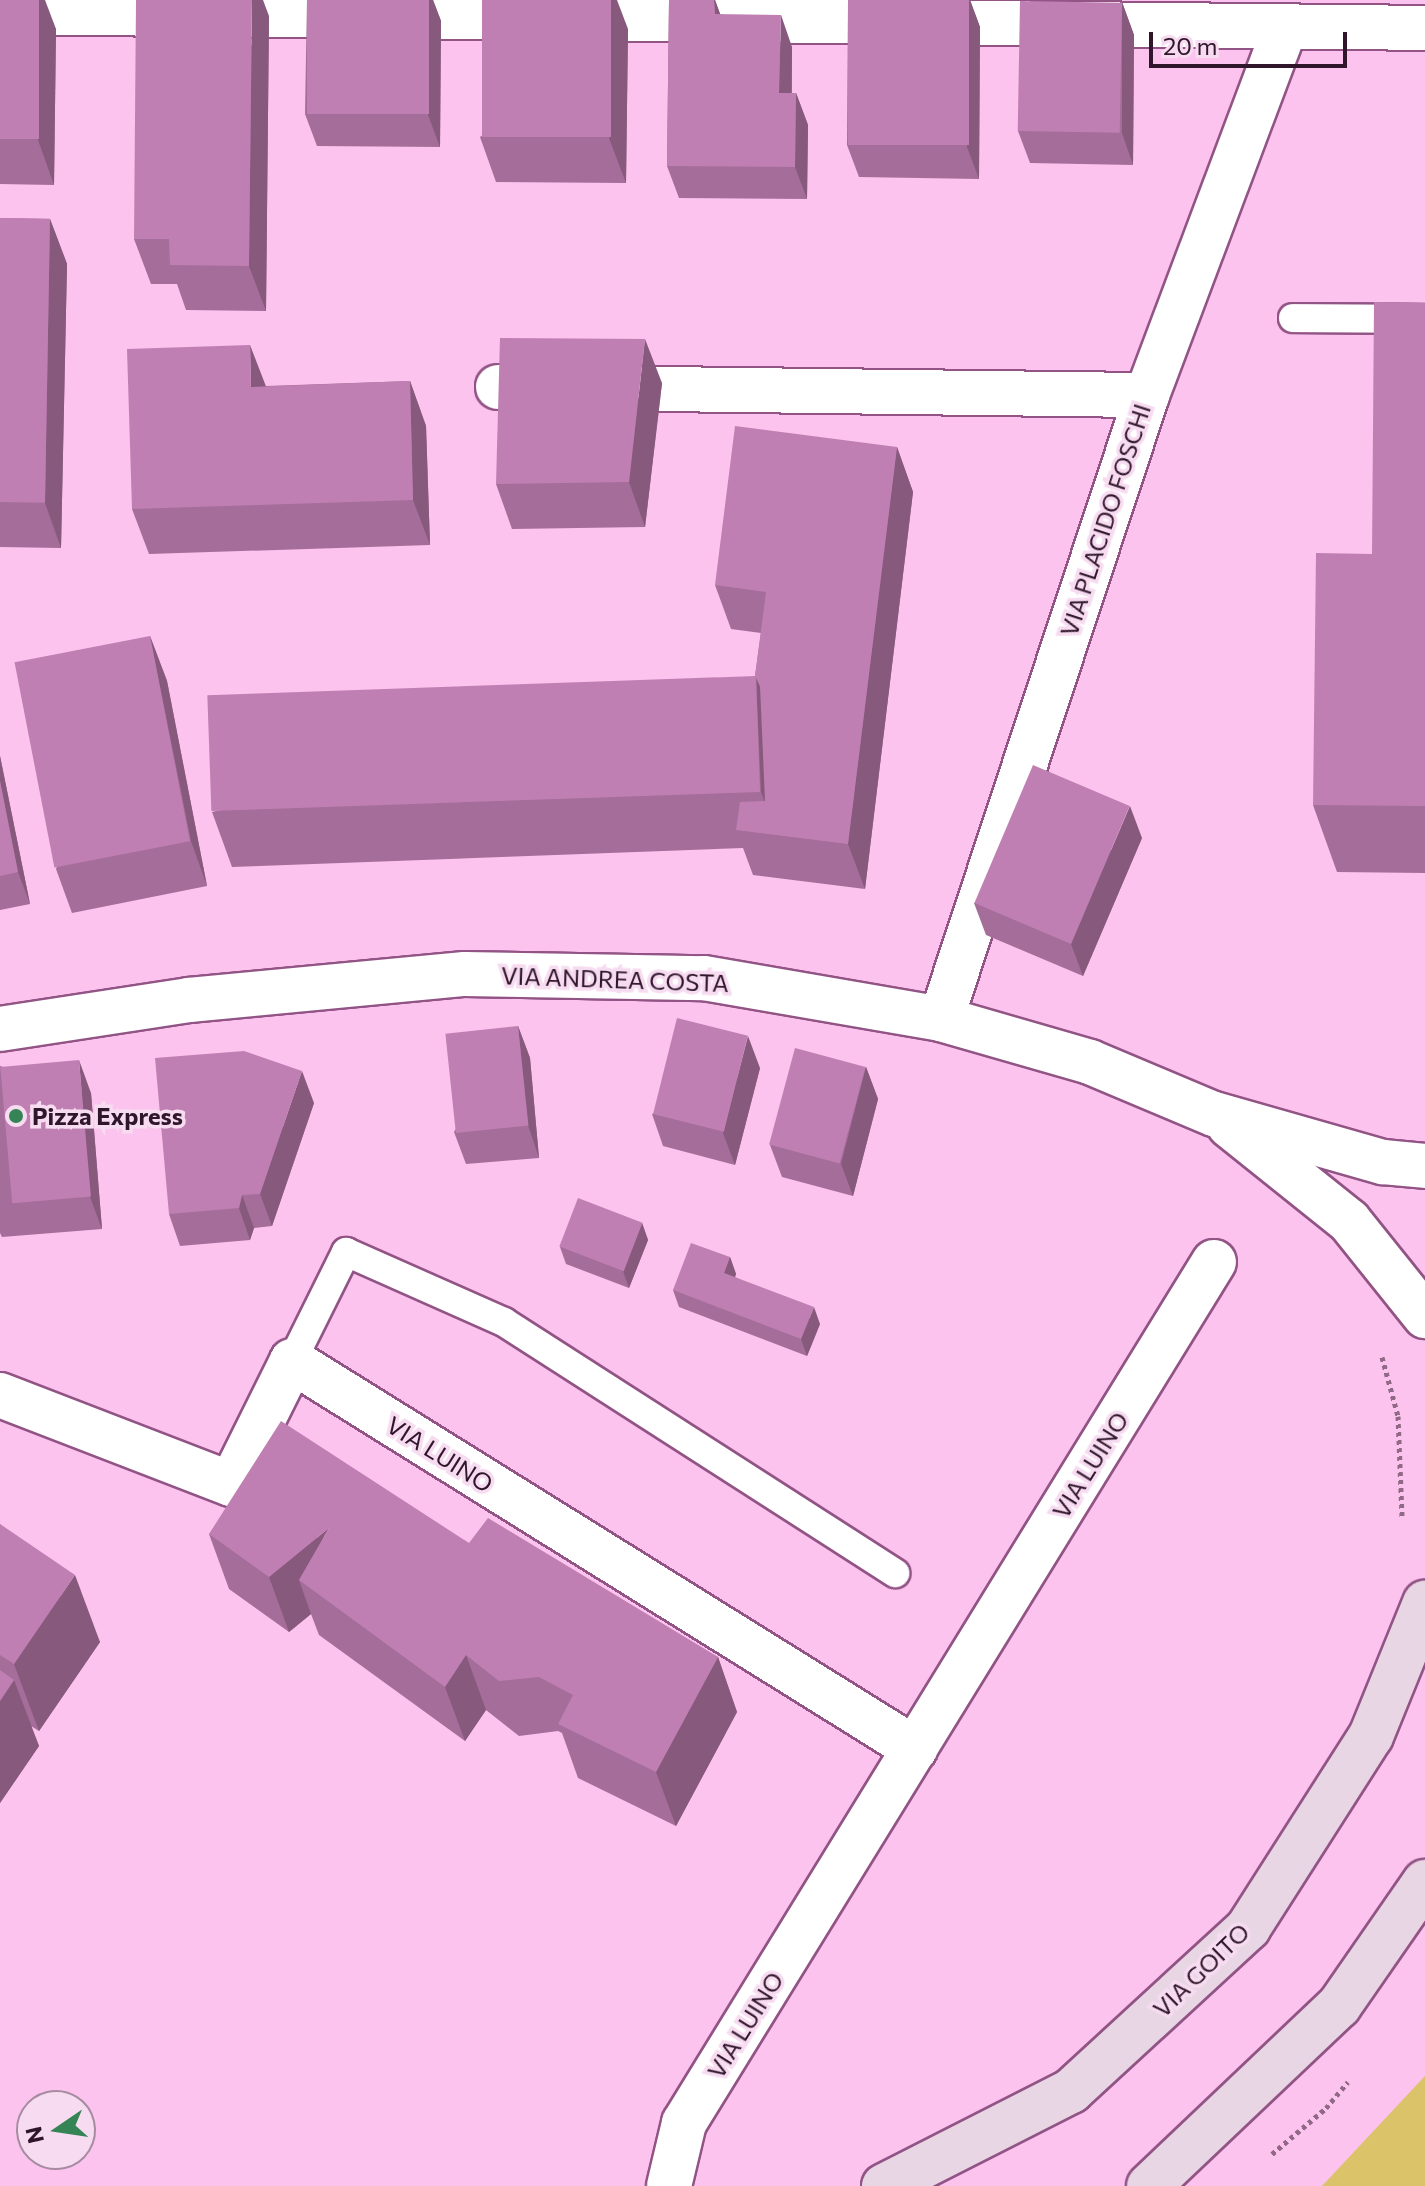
<!DOCTYPE html>
<style>
body{margin:0}
#map{position:relative;width:1425px;height:2186px;overflow:hidden;background:#fbc3ed;font-family:Commissioner,sans-serif}
div>[style]{position:absolute}
.green>*{inset:0;background:#dbc369}
.path>*{height:5px;margin-top:-2.5px;transform-origin:0;background:repeating-linear-gradient(90deg,#906987 0 4px,transparent 0 8px)}
.roads{filter:drop-shadow(2px 0 #915485) drop-shadow(-2px 0 #915485) drop-shadow(0 2px #915485) drop-shadow(0 -2px #915485)}
.lane>*{height:28px;margin:-14px;padding:0 14px;transform-origin:14px;border-radius:14px;background:#fff}
.street>*{height:44px;margin:-22px;padding:0 22px;transform-origin:22px;border-radius:22px;background:#fff}
.secondary>*{height:44px;margin:-22px;padding:0 22px;transform-origin:22px;border-radius:22px;background:#e8d6e4}
.wall>*{inset:0;background:#a56d99}
.shaded-wall>*{inset:0;background:#86597d}
.building>*{inset:0;background:#c07fb2;transform-origin:0 0}
.dots>*{width:22px;height:22px;translate:-50% -50%;box-sizing:border-box;border:4px solid #f7dbf0;border-radius:50%}
span{translate:-50% -50%;white-space:nowrap;text-align:center;line-height:1.15;-webkit-text-stroke:7px #f7dbf0;paint-order:stroke}
.street-label{font-size:24px;color:#2f162a}
.poi-label{font-size:24px;color:#2f162a;font-weight:700}
.left{translate:0 -50%;text-align:left}
.north{position:absolute;left:16px;top:2090px;width:80px;height:80px;box-sizing:border-box;background:#f7dbf0;border:2px solid #a78ca1;border-radius:50%;rotate:257deg;font-size:22px;font-weight:700;line-height:32px;text-align:center;color:#2f162a}
.north::after{content:'';display:block;margin:auto;width:28px;height:36px;background:#348455;clip-path:polygon(50% 0,100% 100%,50% 72%,0 100%)}
.scale{position:absolute;left:1149px;top:32px;width:198px;height:36px;box-sizing:border-box;border:4px solid #2f162a;border-top:0;padding-left:10px;font-size:24px;line-height:28px;white-space:nowrap;color:#2f162a;-webkit-text-stroke:6px #f7dbf0;paint-order:stroke}
</style>
<div id="map">
<div class="green">
<div style="clip-path:polygon(1425px 2076px,1425px 2186px,1322px 2186px)"></div>
</div>
<div class="path">
<div style="left:1382px;top:1357px;width:61px;rotate:74.8deg"></div>
<div style="left:1398px;top:1416px;width:101px;rotate:87.7deg"></div>
<div style="left:1272px;top:2154px;width:71px;rotate:-40.4deg"></div>
<div style="left:1326px;top:2108px;width:34px;rotate:-50deg"></div>
</div>
<div class="roads">
<div class="lane">
<div style="left:1293px;top:318px;width:132px;rotate:0.4deg"></div>
<div style="left:292px;top:1361px;width:122px;rotate:-63.6deg"></div>
<div style="left:346px;top:1252px;width:173px;rotate:23.9deg"></div>
<div style="left:504px;top:1322px;width:465px;rotate:32.7deg"></div>
</div>
<div class="street">
<div style="left:0;top:12px;width:1425px;rotate:0.64deg"></div>
<div style="left:498px;top:387px;width:649px;rotate:0.71deg"></div>
<div style="left:941px;top:1019px;width:657px;rotate:-71.73deg"></div>
<div style="left:1147px;top:395px;width:393px;rotate:-69.4deg"></div>
<div style="left:0;top:1029px;width:191px;rotate:-8.7deg"></div>
<div style="left:189px;top:1000px;width:277px;rotate:-5.4deg"></div>
<div style="left:465px;top:974px;width:239px;rotate:1deg"></div>
<div style="left:704px;top:978px;width:241px;rotate:9.8deg"></div>
<div style="left:941px;top:1019px;width:155px;rotate:16.1deg"></div>
<div style="left:1090px;top:1062px;width:134px;rotate:22.8deg"></div>
<div style="left:1214px;top:1114px;width:176px;rotate:15.9deg"></div>
<div style="left:1383px;top:1162px;width:42px;rotate:5.4deg"></div>
<div style="left:1229px;top:1125px;width:154px;rotate:38.7deg"></div>
<div style="left:1349px;top:1221px;width:122px;rotate:51.3deg"></div>
<div style="left:0;top:1395px;width:248px;rotate:21.1deg"></div>
<div style="left:231px;top:1484px;width:137px;rotate:-63.6deg"></div>
<div style="left:292px;top:1361px;width:734px;rotate:31.91deg"></div>
<div style="left:669px;top:2186px;width:65px;rotate:-76.6deg"></div>
<div style="left:684px;top:2123px;width:1011px;rotate:-58.39deg"></div>
</div>
<div class="secondary">
<div style="left:884px;top:2186px;width:210px;rotate:-26.9deg"></div>
<div style="left:1071px;top:2091px;width:241px;rotate:-42.6deg"></div>
<div style="left:1248px;top:1928px;width:228px;rotate:-57.4deg"></div>
<div style="left:1371px;top:1736px;width:144px;rotate:-67.9deg"></div>
<div style="left:1149px;top:2186px;width:262px;rotate:-43.5deg"></div>
<div style="left:1339px;top:2006px;width:151px;rotate:-55.3deg"></div>
</div>
</div>
<div class="wall">
<div style="clip-path:polygon(0 0,56px 29px,54px 185px,0 184px)"></div>
<div style="clip-path:polygon(307px 0,433px 0,441px 21px,440px 147px,317px 146px,305px 114px)"></div>
<div style="clip-path:polygon(669px 0,715px 0,720px 14px,792px 47px,792px 93px,796px 93px,808px 125px,807px 199px,679px 198px,667px 166px)"></div>
<div style="clip-path:polygon(848px 0,970px 0,980px 27px,979px 179px,859px 177px,847px 145px)"></div>
<div style="clip-path:polygon(1122px 2px,1134px 35px,1133px 165px,1030px 163px,1018px 131px)"></div>
<div style="clip-path:polygon(269px 16px,266px 311px,186px 310px,177px 284px,151px 284px,134px 239px)"></div>
<div style="clip-path:polygon(628px 29px,626px 183px,496px 182px,480px 137px)"></div>
<div style="clip-path:polygon(0 218px,50px 219px,67px 264px,61px 548px,0 547px)"></div>
<div style="clip-path:polygon(1425px 303px,1425px 873px,1337px 872px,1313px 805px,1372px 554px)"></div>
<div style="clip-path:polygon(410px 381px,426px 426px,430px 545px,149px 554px,132px 509px,266px 386px)"></div>
<div style="clip-path:polygon(662px 383px,645px 527px,512px 529px,496px 484px)"></div>
<div style="clip-path:polygon(897px 447px,913px 492px,865px 889px,753px 875px,743px 848px,232px 867px,212px 812px,755px 676px,761px 633px,731px 629px,715px 585px)"></div>
<div style="clip-path:polygon(150px 636px,167px 681px,207px 886px,72px 913px,56px 869px)"></div>
<div style="clip-path:polygon(0 756px,30px 904px,0 910px)"></div>
<div style="clip-path:polygon(1142px 838px,1083px 976px,986px 935px,974px 903px)"></div>
<div style="clip-path:polygon(518px 1026px,530px 1058px,539px 1158px,466px 1164px,454px 1132px)"></div>
<div style="clip-path:polygon(0 1066px,91px 1093px,102px 1229px,2px 1237px,0 1233px)"></div>
<div style="clip-path:polygon(866px 1067px,878px 1099px,853px 1196px,782px 1177px,770px 1145px)"></div>
<div style="clip-path:polygon(760px 1068px,735px 1165px,663px 1146px,652px 1114px)"></div>
<div style="clip-path:polygon(314px 1103px,272px 1226px,254px 1228px,250px 1240px,180px 1246px,169px 1214px)"></div>
<div style="clip-path:polygon(642px 1223px,648px 1240px,629px 1288px,566px 1264px,560px 1247px)"></div>
<div style="clip-path:polygon(730px 1257px,736px 1274px,735px 1277px,820px 1324px,807px 1356px,679px 1307px,673px 1290px)"></div>
<div style="clip-path:polygon(0 1524px,100px 1642px,39px 1731px,31px 1726px,39px 1746px,0 1803px)"></div>
<div style="clip-path:polygon(209px 1534px,469px 1543px,718px 1657px,737px 1712px,676px 1826px,578px 1778px,562px 1733px,558px 1731px,519px 1736px,486px 1710px,465px 1741px,319px 1635px,311px 1614px,289px 1632px,229px 1589px)"></div>
</div>
<div class="shaded-wall">
<div style="clip-path:polygon(39px 0,45px 0,56px 29px,54px 185px,38px 140px)"></div>
<div style="clip-path:polygon(252px 0,263px 0,269px 16px,266px 311px,249px 266px)"></div>
<div style="clip-path:polygon(429px 0,433px 0,441px 21px,440px 147px,428px 115px)"></div>
<div style="clip-path:polygon(611px 0,617px 0,628px 29px,626px 183px,609px 138px)"></div>
<div style="clip-path:polygon(714px 0,715px 0,726px 30px,715px 14px)"></div>
<div style="clip-path:polygon(969px 0,970px 0,980px 27px,979px 179px,967px 147px)"></div>
<div style="clip-path:polygon(1122px 2px,1134px 35px,1133px 165px,1122px 133px)"></div>
<div style="clip-path:polygon(781px 15px,792px 47px,791px 125px,779px 93px)"></div>
<div style="clip-path:polygon(796px 93px,808px 125px,807px 199px,795px 167px)"></div>
<div style="clip-path:polygon(50px 219px,67px 264px,61px 548px,45px 503px)"></div>
<div style="clip-path:polygon(645px 339px,662px 383px,645px 527px,629px 482px)"></div>
<div style="clip-path:polygon(250px 345px,267px 389px,251px 387px)"></div>
<div style="clip-path:polygon(410px 381px,426px 426px,430px 545px,413px 500px)"></div>
<div style="clip-path:polygon(897px 447px,913px 492px,865px 889px,848px 844px)"></div>
<div style="clip-path:polygon(150px 636px,167px 681px,207px 886px,191px 841px)"></div>
<div style="clip-path:polygon(756px 676px,776px 731px,777px 835px,761px 792px)"></div>
<div style="clip-path:polygon(0 756px,30px 904px,18px 872px,0 781px)"></div>
<div style="clip-path:polygon(1130px 806px,1142px 838px,1083px 976px,1071px 944px)"></div>
<div style="clip-path:polygon(518px 1026px,530px 1058px,539px 1158px,528px 1125px)"></div>
<div style="clip-path:polygon(748px 1036px,760px 1068px,735px 1165px,723px 1133px)"></div>
<div style="clip-path:polygon(79px 1060px,91px 1093px,102px 1229px,90px 1197px)"></div>
<div style="clip-path:polygon(866px 1067px,878px 1099px,853px 1196px,841px 1164px)"></div>
<div style="clip-path:polygon(302px 1071px,314px 1103px,272px 1226px,260px 1194px)"></div>
<div style="clip-path:polygon(242px 1195px,254px 1228px,250px 1240px,239px 1208px)"></div>
<div style="clip-path:polygon(642px 1223px,648px 1240px,629px 1288px,623px 1271px)"></div>
<div style="clip-path:polygon(730px 1257px,736px 1274px,730px 1290px,724px 1273px)"></div>
<div style="clip-path:polygon(814px 1307px,820px 1324px,807px 1356px,801px 1339px)"></div>
<div style="clip-path:polygon(329px 1528px,299px 1580px,311px 1614px,289px 1632px,269px 1577px)"></div>
<div style="clip-path:polygon(75px 1575px,100px 1642px,39px 1731px,14px 1664px)"></div>
<div style="clip-path:polygon(466px 1655px,486px 1710px,465px 1741px,445px 1687px)"></div>
<div style="clip-path:polygon(718px 1657px,737px 1712px,676px 1826px,656px 1772px)"></div>
<div style="clip-path:polygon(14px 1680px,39px 1746px,0 1803px,0 1701px)"></div>
</div>
<div class="building">
<div style="left:0;top:0;width:39px;height:139px"></div>
<div style="clip-path:polygon(136px 0,252px 0,249px 266px,170px 265px,169px 239px,134px 239px)"></div>
<div style="left:307px;top:0;width:122px;height:114px"></div>
<div style="left:482px;top:0;width:129px;height:137px"></div>
<div style="clip-path:polygon(669px 0,714px 0,715px 14px,781px 15px,779px 93px,796px 93px,795px 167px,667px 166px)"></div>
<div style="left:848px;top:0;width:121px;height:145px"></div>
<div style="left:1020px;top:1px;width:102px;height:130px;rotate:1deg"></div>
<div style="left:0;top:218px;width:50px;height:284px;rotate:1deg"></div>
<div style="clip-path:polygon(1374px 302px,1425px 303px,1425px 806px,1313px 805px,1316px 553px,1372px 554px)"></div>
<div style="clip-path:polygon(500px 338px,645px 339px,629px 482px,496px 484px)"></div>
<div style="clip-path:polygon(250px 345px,251px 387px,410px 381px,413px 500px,132px 509px,127px 349px)"></div>
<div style="clip-path:polygon(735px 426px,897px 447px,848px 844px,736px 830px,740px 802px,765px 801px,760px 686px,755px 676px,766px 592px,715px 585px)"></div>
<div style="left:150px;top:636px;width:209px;height:138px;rotate:79deg"></div>
<div style="left:756px;top:676px;width:116px;height:549px;rotate:88deg"></div>
<div style="left:1033px;top:765px;width:105px;height:150px;rotate:23deg"></div>
<div style="clip-path:polygon(0 781px,18px 872px,0 876px)"></div>
<div style="left:677px;top:1018px;width:73px;height:99px;rotate:14deg"></div>
<div style="left:518px;top:1026px;width:100px;height:73px;rotate:84deg"></div>
<div style="left:795px;top:1048px;width:73px;height:100px;rotate:15deg"></div>
<div style="clip-path:polygon(244px 1051px,302px 1071px,260px 1194px,242px 1195px,239px 1208px,169px 1214px,155px 1058px)"></div>
<div style="left:79px;top:1060px;width:137px;height:79px;rotate:85deg"></div>
<div style="left:578px;top:1198px;width:69px;height:52px;rotate:21deg"></div>
<div style="clip-path:polygon(691px 1243px,730px 1257px,724px 1273px,814px 1307px,801px 1339px,673px 1290px)"></div>
<div style="clip-path:polygon(281px 1421px,469px 1543px,488px 1518px,718px 1657px,656px 1772px,558px 1724px,573px 1695px,539px 1677px,499px 1681px,466px 1655px,445px 1687px,299px 1580px,329px 1528px,269px 1577px,209px 1534px)"></div>
<div style="clip-path:polygon(0 1524px,75px 1575px,14px 1664px,0 1655px)"></div>
<div style="clip-path:polygon(0 1670px,14px 1680px,0 1701px)"></div>
</div>
<div class="dots">
<div style="left:16px;top:1116px;background:#348455"></div>
</div>
<div class="street-label">
<span style="left:1105px;top:520px;rotate:-72deg">VIA PLACIDO FOSCHI</span>
<span style="left:615px;top:979px;rotate:2deg">VIA ANDREA COSTA</span>
<span style="left:440px;top:1454px;rotate:32deg">VIA LUINO</span>
<span style="left:1090px;top:1465px;rotate:-58deg">VIA LUINO</span>
<span style="left:1201px;top:1970px;rotate:-44deg">VIA GOITO</span>
<span style="left:745px;top:2025px;rotate:-58deg">VIA LUINO</span>
</div>
<div class="poi-label">
<span class="left" style="left:32px;top:1116px">Pizza Express</span>
</div>
<div class="north">N</div>
<div class="scale">20 m</div>
</div>
